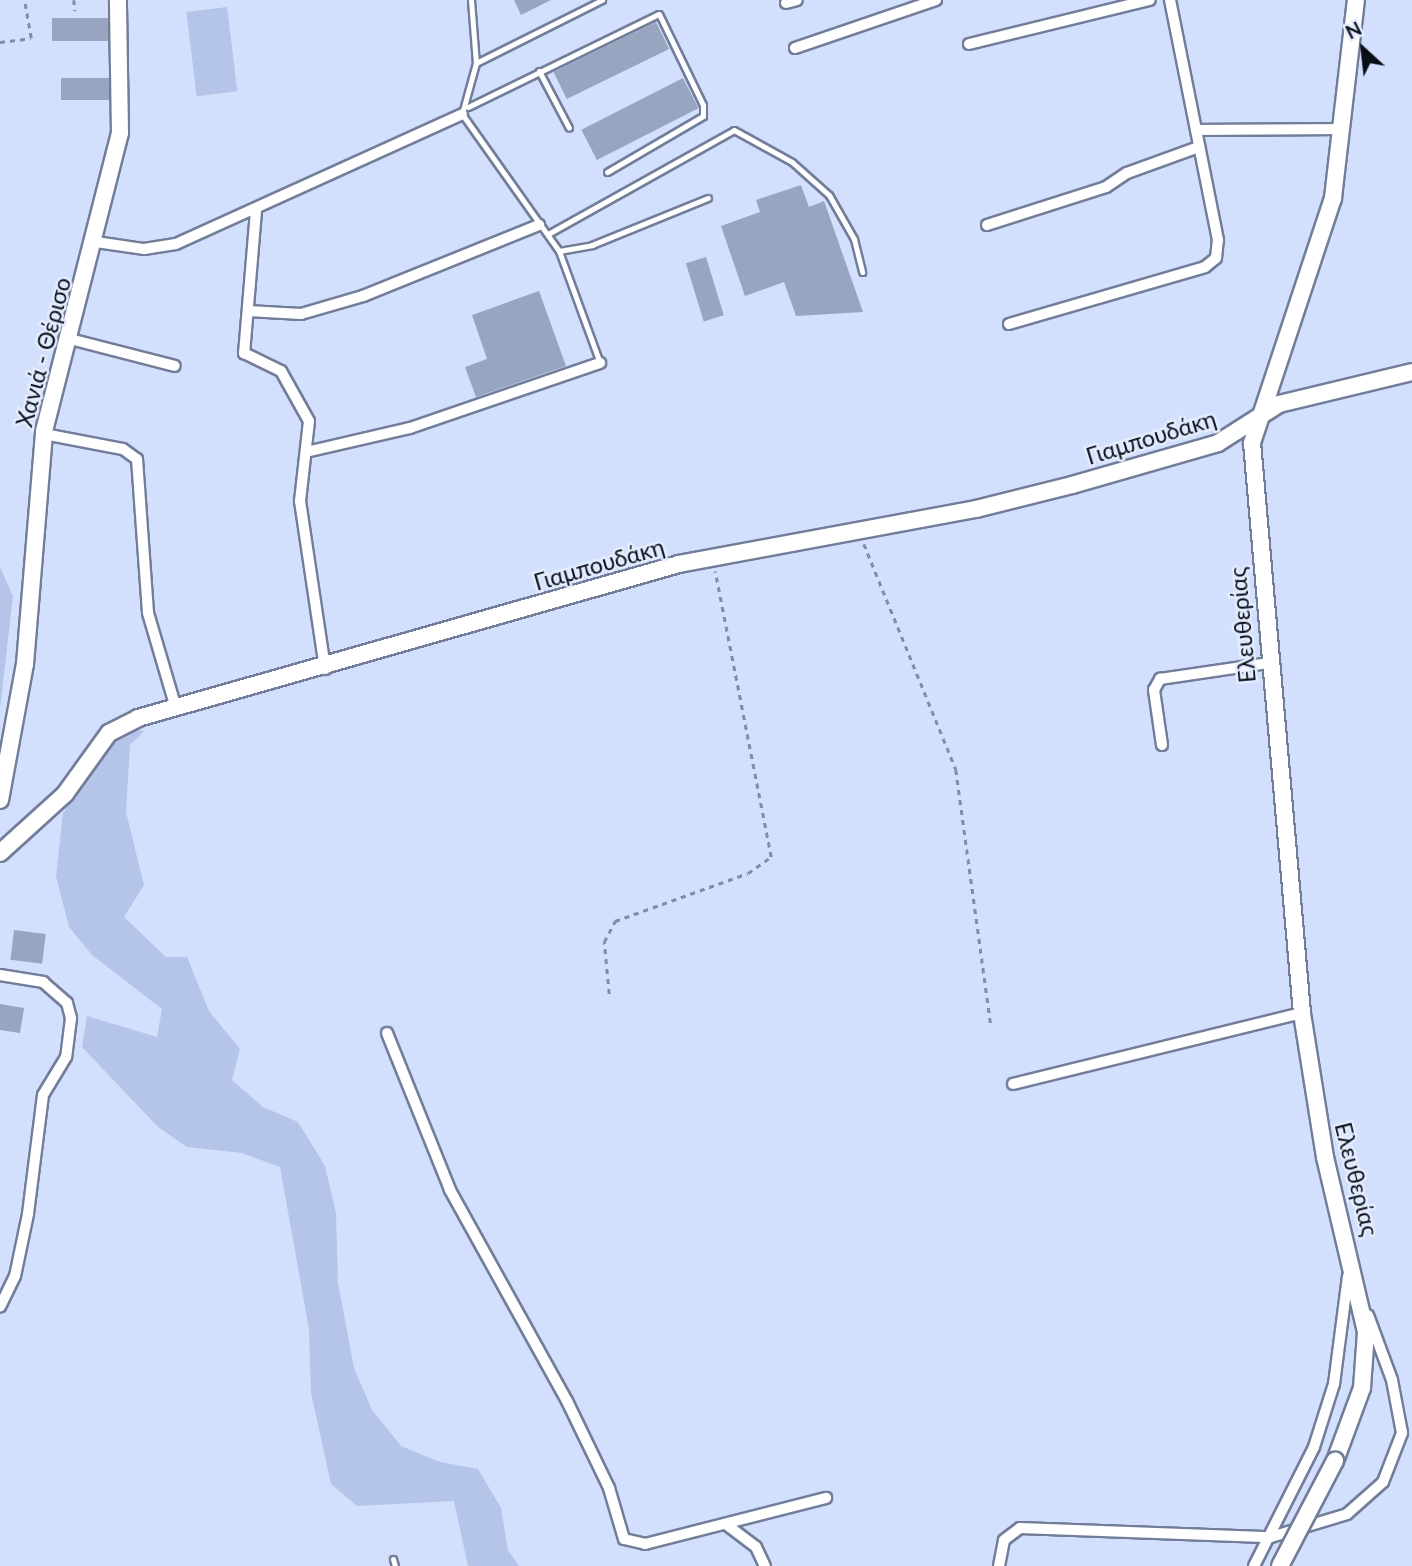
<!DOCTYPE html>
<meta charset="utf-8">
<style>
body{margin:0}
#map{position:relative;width:1412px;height:1566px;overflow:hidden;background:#d2dffd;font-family:Lato,sans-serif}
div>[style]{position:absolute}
.green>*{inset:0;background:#b5c5ea;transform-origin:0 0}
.building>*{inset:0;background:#98a5c1;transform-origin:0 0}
.path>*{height:2.5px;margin-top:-1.25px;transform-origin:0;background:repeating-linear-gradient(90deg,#828ca2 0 5px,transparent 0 10px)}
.roads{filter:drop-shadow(2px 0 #727e99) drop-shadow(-2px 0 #727e99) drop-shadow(0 2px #727e99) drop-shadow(0 -2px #727e99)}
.lane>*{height:5px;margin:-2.5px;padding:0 2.5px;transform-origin:2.5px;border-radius:2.5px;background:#fff}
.street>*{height:10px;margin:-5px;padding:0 5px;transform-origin:5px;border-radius:5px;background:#fff}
.secondary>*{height:16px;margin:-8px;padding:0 8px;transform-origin:8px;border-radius:8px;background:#fff}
.bridges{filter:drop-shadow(2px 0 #727e99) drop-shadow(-2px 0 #727e99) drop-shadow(0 2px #727e99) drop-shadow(0 -2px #727e99)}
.secondary-bridge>*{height:16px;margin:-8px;padding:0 8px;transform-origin:8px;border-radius:8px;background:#fff}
span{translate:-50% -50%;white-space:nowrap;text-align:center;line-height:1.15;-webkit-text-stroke:5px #e4edff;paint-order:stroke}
.street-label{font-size:23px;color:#090e17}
.north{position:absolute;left:1328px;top:14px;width:70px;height:70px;-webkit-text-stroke:5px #e4edff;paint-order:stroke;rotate:333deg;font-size:19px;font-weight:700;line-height:28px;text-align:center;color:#090e17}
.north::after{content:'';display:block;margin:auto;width:24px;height:32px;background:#090e17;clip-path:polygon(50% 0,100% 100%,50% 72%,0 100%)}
</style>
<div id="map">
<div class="green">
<div style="left:227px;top:7px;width:85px;height:41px;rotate:83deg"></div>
<div style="clip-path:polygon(0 567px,13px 596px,0 709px)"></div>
<div style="clip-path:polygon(127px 729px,144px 731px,130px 745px,126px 812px,144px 885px,124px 917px,166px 957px,187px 957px,209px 1011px,240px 1049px,232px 1080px,263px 1107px,298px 1122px,325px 1166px,336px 1213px,338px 1283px,354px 1368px,372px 1410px,401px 1446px,440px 1462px,478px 1469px,501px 1508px,508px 1550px,519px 1566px,468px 1566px,454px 1501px,357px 1506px,331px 1484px,311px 1393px,309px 1329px,280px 1167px,242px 1153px,187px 1147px,158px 1127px,82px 1047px,87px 1016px,157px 1037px,162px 1009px,92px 955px,69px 927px,56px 876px,63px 813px,103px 754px)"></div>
</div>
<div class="building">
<div style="clip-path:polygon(514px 0,551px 0,521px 15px)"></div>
<div style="left:108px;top:18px;width:23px;height:56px;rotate:90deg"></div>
<div style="left:656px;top:22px;width:30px;height:114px;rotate:64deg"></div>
<div style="left:109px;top:78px;width:22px;height:48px;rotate:90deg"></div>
<div style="left:683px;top:78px;width:34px;height:114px;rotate:63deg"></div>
<div style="clip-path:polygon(801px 185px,809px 207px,824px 201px,863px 312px,796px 316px,784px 282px,745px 296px,721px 226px,760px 212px,756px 200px)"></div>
<div style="left:706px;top:257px;width:61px;height:21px;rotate:73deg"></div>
<div style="clip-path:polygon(539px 291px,566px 366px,476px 397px,465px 367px,487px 359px,472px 315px)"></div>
<div style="left:14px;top:930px;width:32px;height:30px;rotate:7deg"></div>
<div style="clip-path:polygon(0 1004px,24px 1008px,20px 1033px,0 1030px)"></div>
</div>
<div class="path">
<div style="left:74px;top:0;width:11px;rotate:85deg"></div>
<div style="left:0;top:42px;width:31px;rotate:-7deg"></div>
<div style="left:31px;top:38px;width:39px;rotate:-100deg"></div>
<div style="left:864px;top:544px;width:244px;rotate:67.8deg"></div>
<div style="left:956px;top:770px;width:258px;rotate:82.2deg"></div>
<div style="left:609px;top:994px;width:52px;rotate:-95.5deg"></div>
<div style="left:604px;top:942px;width:24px;rotate:-62deg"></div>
<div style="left:615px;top:921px;width:141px;rotate:-19.8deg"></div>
<div style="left:748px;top:873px;width:28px;rotate:-35deg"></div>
<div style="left:771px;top:857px;width:291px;rotate:-101.1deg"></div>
</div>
<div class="roads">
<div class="lane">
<div style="left:471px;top:0;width:63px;rotate:85.5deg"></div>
<div style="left:476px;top:63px;width:53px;rotate:105.4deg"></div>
<div style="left:462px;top:114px;width:168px;rotate:54.7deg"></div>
<div style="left:559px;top:251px;width:119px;rotate:69.9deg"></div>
<div style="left:476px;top:63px;width:141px;rotate:-26.6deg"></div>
<div style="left:539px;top:71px;width:64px;rotate:62.2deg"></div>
<div style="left:468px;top:107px;width:212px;rotate:-26deg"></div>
<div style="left:659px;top:14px;width:101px;rotate:64.2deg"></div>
<div style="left:703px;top:105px;width:11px;rotate:90deg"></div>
<div style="left:703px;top:116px;width:111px;rotate:149.7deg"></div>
<div style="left:548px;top:234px;width:213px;rotate:-29.2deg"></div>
<div style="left:734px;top:130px;width:66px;rotate:28.9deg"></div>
<div style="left:792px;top:162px;width:50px;rotate:41.7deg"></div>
<div style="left:829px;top:195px;width:51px;rotate:60.4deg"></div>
<div style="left:854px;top:239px;width:34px;rotate:76deg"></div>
<div style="left:559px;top:251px;width:34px;rotate:-10deg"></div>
<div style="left:592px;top:245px;width:125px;rotate:-22.1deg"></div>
<div style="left:393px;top:1559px;width:7px;rotate:74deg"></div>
</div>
<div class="street">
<div style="left:786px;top:3px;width:11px;rotate:-15deg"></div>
<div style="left:969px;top:44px;width:186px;rotate:-13.7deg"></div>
<div style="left:795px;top:48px;width:149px;rotate:-18.8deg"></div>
<div style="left:1196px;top:130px;width:146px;rotate:-0.4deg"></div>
<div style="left:256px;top:211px;width:143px;rotate:94.8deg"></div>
<div style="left:244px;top:353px;width:41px;rotate:25.9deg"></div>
<div style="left:281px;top:371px;width:57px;rotate:60.8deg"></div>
<div style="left:309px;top:421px;width:81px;rotate:96.4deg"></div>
<div style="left:300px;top:501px;width:170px;rotate:81.5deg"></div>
<div style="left:987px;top:225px;width:125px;rotate:-17.7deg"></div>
<div style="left:1106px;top:187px;width:25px;rotate:-34deg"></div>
<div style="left:1127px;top:173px;width:77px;rotate:-19.9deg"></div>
<div style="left:96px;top:242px;width:49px;rotate:8.3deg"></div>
<div style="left:144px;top:249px;width:32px;rotate:-9deg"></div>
<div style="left:176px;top:244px;width:314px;rotate:-24.4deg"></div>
<div style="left:248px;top:311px;width:53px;rotate:3.2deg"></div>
<div style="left:301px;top:314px;width:65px;rotate:-16.2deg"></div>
<div style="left:363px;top:296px;width:190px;rotate:-22deg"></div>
<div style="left:1009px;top:324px;width:204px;rotate:-16.2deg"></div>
<div style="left:1205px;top:267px;width:14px;rotate:-39deg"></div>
<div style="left:1216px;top:258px;width:18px;rotate:-84deg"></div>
<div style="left:1218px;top:240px;width:245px;rotate:-101.3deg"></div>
<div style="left:70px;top:339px;width:108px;rotate:14.4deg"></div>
<div style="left:44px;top:434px;width:80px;rotate:10.8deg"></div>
<div style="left:123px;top:449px;width:17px;rotate:36deg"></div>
<div style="left:137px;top:459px;width:154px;rotate:85.9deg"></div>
<div style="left:148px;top:613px;width:99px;rotate:73.6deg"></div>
<div style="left:306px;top:452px;width:107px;rotate:-13deg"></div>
<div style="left:410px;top:428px;width:201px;rotate:-18.9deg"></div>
<div style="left:1162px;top:745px;width:56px;rotate:-98.3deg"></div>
<div style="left:1154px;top:690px;width:13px;rotate:-61deg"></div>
<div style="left:1160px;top:679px;width:109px;rotate:-8.4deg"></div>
<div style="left:0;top:975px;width:44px;rotate:9.2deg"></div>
<div style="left:43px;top:982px;width:32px;rotate:41deg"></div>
<div style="left:67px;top:1003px;width:16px;rotate:75deg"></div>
<div style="left:71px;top:1018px;width:39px;rotate:97deg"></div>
<div style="left:66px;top:1057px;width:44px;rotate:121.2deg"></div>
<div style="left:43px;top:1095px;width:120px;rotate:97.2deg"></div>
<div style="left:28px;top:1214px;width:63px;rotate:101.8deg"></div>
<div style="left:15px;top:1276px;width:34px;rotate:116deg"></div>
<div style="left:387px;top:1033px;width:169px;rotate:68.1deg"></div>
<div style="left:450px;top:1190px;width:241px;rotate:61deg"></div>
<div style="left:567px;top:1401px;width:97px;rotate:64.2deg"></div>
<div style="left:609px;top:1488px;width:53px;rotate:73.6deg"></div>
<div style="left:624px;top:1539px;width:22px;rotate:13deg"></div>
<div style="left:645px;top:1544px;width:187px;rotate:-14.3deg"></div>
<div style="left:1013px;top:1084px;width:298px;rotate:-13.8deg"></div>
<div style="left:727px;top:1525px;width:36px;rotate:37deg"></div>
<div style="left:756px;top:1547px;width:21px;rotate:65deg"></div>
<div style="left:999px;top:1566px;width:26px;rotate:-79deg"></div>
<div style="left:1004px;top:1540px;width:20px;rotate:-37deg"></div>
<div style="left:1020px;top:1528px;width:251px;rotate:2.1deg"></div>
<div style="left:1271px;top:1537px;width:79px;rotate:-16.8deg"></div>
<div style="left:1347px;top:1514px;width:48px;rotate:-41.6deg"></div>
<div style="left:1383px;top:1482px;width:53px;rotate:-68.8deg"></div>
<div style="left:1402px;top:1433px;width:54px;rotate:-100.7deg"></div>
<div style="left:1392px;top:1380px;width:69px;rotate:-110.3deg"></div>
<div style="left:1254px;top:1566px;width:133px;rotate:-63.2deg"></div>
<div style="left:1314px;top:1447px;width:66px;rotate:-72.4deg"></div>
<div style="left:1334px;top:1384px;width:109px;rotate:-82.6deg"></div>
</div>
<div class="secondary">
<div style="left:0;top:800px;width:138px;rotate:-79.6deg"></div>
<div style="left:25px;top:664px;width:234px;rotate:-85.3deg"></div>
<div style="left:44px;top:431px;width:308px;rotate:-75.7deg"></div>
<div style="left:120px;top:133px;width:133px;rotate:-90.9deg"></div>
<div style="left:0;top:853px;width:88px;rotate:-42.2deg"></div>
<div style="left:65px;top:794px;width:75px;rotate:-54.2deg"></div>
<div style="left:109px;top:733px;width:33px;rotate:-27deg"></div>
<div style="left:138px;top:718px;width:562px;rotate:-15.89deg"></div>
<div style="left:679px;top:564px;width:302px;rotate:-10.5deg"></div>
<div style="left:976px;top:509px;width:99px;rotate:-14deg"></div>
<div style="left:1072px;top:485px;width:152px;rotate:-16deg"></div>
<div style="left:1218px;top:443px;width:72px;rotate:-32.6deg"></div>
<div style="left:1279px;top:404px;width:137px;rotate:-13.5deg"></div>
<div style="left:1335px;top:1461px;width:78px;rotate:-69.7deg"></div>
<div style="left:1362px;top:1388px;width:56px;rotate:-85.9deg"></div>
<div style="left:1366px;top:1332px;width:180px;rotate:-103.2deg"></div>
<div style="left:1325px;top:1157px;width:146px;rotate:-99.1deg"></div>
<div style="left:1302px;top:1013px;width:572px;rotate:-95.01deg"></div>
<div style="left:1252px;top:443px;width:258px;rotate:-71.7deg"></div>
<div style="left:1333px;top:198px;width:199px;rotate:-83.4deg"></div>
</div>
</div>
<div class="bridges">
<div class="secondary-bridge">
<div style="left:1280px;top:1566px;width:119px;rotate:-62.4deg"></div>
</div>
</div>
<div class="street-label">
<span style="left:43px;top:352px;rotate:-75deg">Χανιά - Θέρισο</span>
<span style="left:1151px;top:437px;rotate:-17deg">Γιαμπουδάκη</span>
<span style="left:599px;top:564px;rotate:-16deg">Γιαμπουδάκη</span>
<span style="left:1242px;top:625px;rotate:-95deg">Ελευθερίας</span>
<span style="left:1357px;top:1179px;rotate:76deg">Ελευθερίας</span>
</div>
<div class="north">N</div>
</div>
